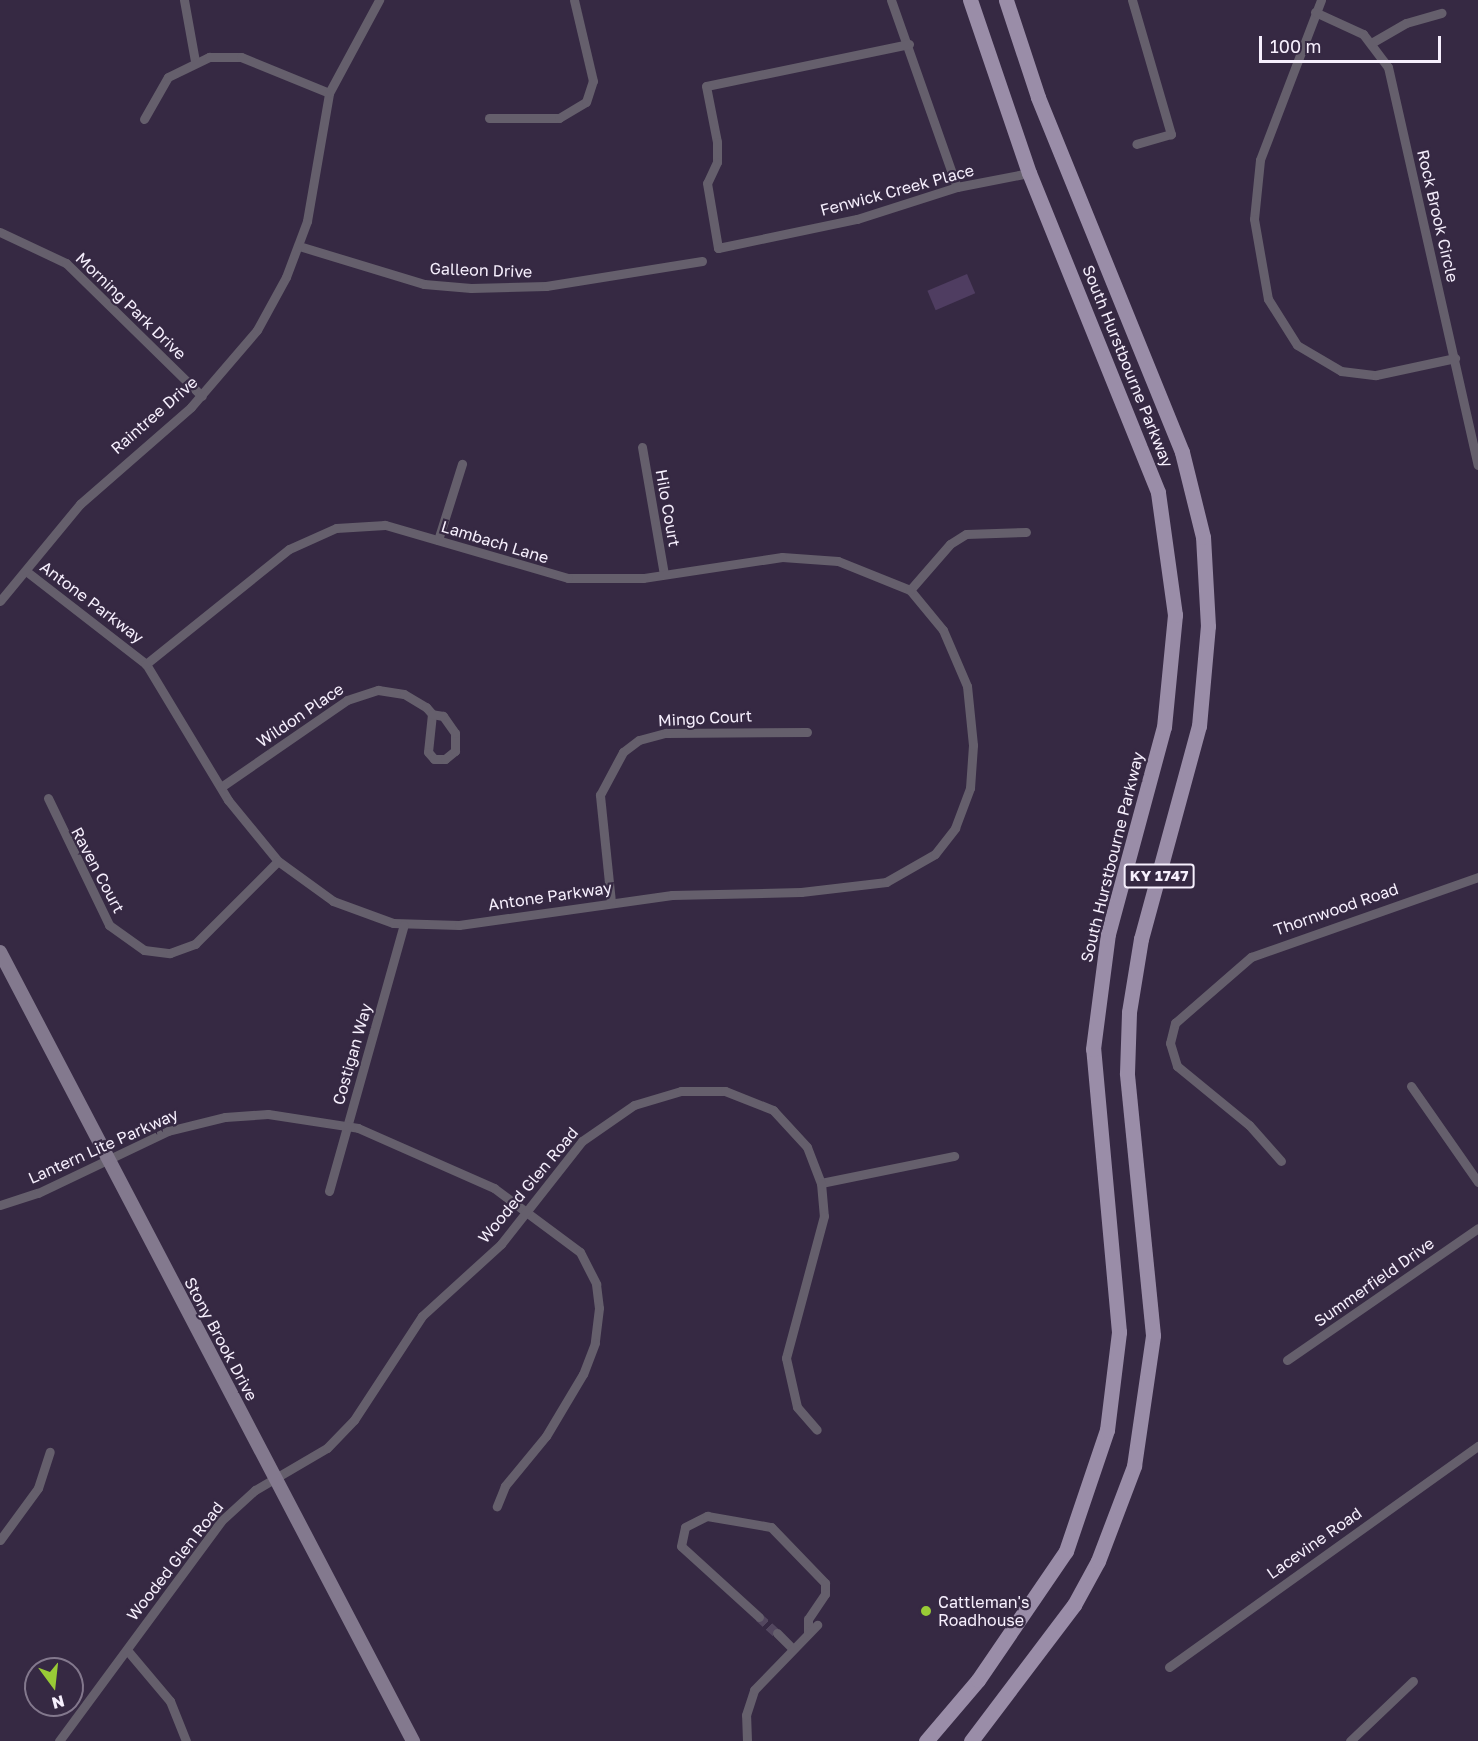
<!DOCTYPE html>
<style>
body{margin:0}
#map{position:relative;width:1478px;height:1741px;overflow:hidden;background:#362943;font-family:"Golos Text",sans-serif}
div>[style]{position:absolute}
.green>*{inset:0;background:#4f3d61;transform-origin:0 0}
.street-tunnel>*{height:9px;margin-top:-4.5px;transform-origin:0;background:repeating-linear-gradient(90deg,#53475f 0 9px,transparent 0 13.5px)}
.street>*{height:9px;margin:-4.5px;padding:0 4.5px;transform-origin:4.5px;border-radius:4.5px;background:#655f6c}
.secondary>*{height:14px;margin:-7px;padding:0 7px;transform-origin:7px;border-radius:7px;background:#83798e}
.primary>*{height:15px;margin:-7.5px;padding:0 7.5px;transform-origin:7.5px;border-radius:7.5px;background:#9a8da8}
.dots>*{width:16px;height:16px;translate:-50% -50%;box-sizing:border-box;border:3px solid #362943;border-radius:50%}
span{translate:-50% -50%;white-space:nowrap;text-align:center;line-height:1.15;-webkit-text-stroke:4.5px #362943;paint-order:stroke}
.shield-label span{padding:2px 4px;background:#362943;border:2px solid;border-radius:4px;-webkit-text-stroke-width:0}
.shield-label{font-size:15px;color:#f6effd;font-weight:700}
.street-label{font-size:16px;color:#f6effd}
.poi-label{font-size:16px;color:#f6effd}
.left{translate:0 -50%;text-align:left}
.north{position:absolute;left:24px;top:1657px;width:60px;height:60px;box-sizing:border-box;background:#362943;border:2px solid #83788d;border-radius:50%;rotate:165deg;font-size:16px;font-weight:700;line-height:24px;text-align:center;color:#f6effd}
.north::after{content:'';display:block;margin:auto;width:21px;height:27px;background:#99cb36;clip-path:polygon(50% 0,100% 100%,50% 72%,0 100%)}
.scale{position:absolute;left:1259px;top:36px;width:182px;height:27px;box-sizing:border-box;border:3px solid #f6effd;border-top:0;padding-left:8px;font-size:18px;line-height:21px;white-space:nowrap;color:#f6effd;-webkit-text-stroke:4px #362943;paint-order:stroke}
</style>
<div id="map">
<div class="green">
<div style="left:967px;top:274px;width:21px;height:43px;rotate:67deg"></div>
</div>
<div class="street-tunnel">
<div style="left:759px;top:1617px;width:24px;rotate:42deg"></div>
</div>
<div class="street">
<div style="left:184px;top:0;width:62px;rotate:79.8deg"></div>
<div style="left:891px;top:0;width:198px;rotate:70.6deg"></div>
<div style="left:1132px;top:0;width:140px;rotate:73.8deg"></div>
<div style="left:1171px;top:134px;width:36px;rotate:164deg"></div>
<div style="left:1321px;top:0;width:171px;rotate:110.9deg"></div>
<div style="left:1260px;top:160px;width:59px;rotate:95.8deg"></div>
<div style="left:1254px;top:219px;width:81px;rotate:80.1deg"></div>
<div style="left:1268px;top:299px;width:54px;rotate:57.8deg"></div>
<div style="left:1297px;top:345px;width:51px;rotate:30.6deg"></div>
<div style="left:1341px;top:371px;width:35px;rotate:7deg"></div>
<div style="left:1376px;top:375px;width:81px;rotate:-12.1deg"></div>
<div style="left:1315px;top:12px;width:53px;rotate:24.6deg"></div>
<div style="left:1363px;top:34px;width:41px;rotate:52.9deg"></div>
<div style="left:1388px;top:67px;width:408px;rotate:77.3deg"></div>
<div style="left:1373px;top:42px;width:38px;rotate:-30deg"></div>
<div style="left:1406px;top:23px;width:37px;rotate:-16deg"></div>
<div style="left:909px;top:44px;width:207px;rotate:168.3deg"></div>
<div style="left:706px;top:86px;width:57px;rotate:78.9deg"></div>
<div style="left:717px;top:142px;width:20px;rotate:90deg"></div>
<div style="left:717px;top:162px;width:23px;rotate:115deg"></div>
<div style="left:707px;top:183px;width:66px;rotate:80.4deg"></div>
<div style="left:718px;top:248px;width:142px;rotate:-11.8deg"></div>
<div style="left:857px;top:219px;width:105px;rotate:-17.7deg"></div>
<div style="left:957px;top:187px;width:73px;rotate:-11deg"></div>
<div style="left:489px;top:118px;width:70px"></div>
<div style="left:559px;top:118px;width:31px;rotate:-31deg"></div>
<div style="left:586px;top:102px;width:22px;rotate:-72deg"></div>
<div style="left:593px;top:81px;width:83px;rotate:-103.2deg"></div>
<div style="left:144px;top:119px;width:48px;rotate:-60.3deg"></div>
<div style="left:168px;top:77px;width:46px;rotate:-26deg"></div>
<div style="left:209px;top:57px;width:32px"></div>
<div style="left:241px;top:57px;width:95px;rotate:22.2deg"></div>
<div style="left:0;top:232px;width:73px;rotate:25.2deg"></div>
<div style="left:66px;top:263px;width:190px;rotate:44.4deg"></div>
<div style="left:299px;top:246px;width:131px;rotate:16.9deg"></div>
<div style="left:424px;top:284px;width:47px;rotate:4.9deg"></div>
<div style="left:471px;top:288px;width:75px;rotate:-1.5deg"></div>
<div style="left:546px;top:286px;width:158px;rotate:-9.1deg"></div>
<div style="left:642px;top:447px;width:129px;rotate:80.2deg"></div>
<div style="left:438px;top:540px;width:80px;rotate:-72.5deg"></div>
<div style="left:26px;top:571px;width:152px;rotate:37.8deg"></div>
<div style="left:146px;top:664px;width:159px;rotate:58.9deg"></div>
<div style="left:228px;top:800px;width:79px;rotate:50.7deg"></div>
<div style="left:278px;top:861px;width:68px;rotate:36deg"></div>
<div style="left:333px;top:901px;width:64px;rotate:20.1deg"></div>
<div style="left:393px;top:923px;width:66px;rotate:1.7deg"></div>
<div style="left:459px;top:925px;width:215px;rotate:-8deg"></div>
<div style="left:672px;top:895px;width:129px;rotate:-1.3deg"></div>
<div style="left:801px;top:892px;width:86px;rotate:-6.7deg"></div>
<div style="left:886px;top:882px;width:56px;rotate:-29.7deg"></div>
<div style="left:935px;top:854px;width:33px;rotate:-52deg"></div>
<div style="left:955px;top:828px;width:43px;rotate:-69.4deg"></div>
<div style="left:970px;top:788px;width:43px;rotate:-86deg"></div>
<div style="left:973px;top:745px;width:59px;rotate:-95.8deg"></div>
<div style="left:967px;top:686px;width:61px;rotate:-113.2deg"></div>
<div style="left:943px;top:630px;width:52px;rotate:-129.5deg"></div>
<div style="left:910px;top:590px;width:78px;rotate:-158.1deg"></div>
<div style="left:838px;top:561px;width:56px;rotate:-175.9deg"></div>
<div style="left:782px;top:557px;width:141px;rotate:171.4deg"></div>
<div style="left:643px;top:578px;width:75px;rotate:180deg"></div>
<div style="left:568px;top:578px;width:191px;rotate:-163.8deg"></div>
<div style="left:385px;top:525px;width:49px;rotate:176.5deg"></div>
<div style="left:336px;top:528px;width:51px;rotate:155.9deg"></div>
<div style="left:289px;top:549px;width:184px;rotate:141.2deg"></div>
<div style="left:910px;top:590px;width:61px;rotate:-49deg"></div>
<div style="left:950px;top:544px;width:19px;rotate:-32deg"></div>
<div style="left:966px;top:534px;width:60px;rotate:-1.9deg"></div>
<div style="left:0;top:601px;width:126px;rotate:-50.5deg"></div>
<div style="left:80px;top:504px;width:147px;rotate:-41.1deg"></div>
<div style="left:191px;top:407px;width:101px;rotate:-49.4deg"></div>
<div style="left:257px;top:330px;width:60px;rotate:-61.3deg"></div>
<div style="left:286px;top:277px;width:60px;rotate:-69.4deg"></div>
<div style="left:307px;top:221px;width:130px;rotate:-80.2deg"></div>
<div style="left:329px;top:93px;width:106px;rotate:-61.7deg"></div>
<div style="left:221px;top:787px;width:153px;rotate:-34.6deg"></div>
<div style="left:347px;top:700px;width:33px;rotate:-18deg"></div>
<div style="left:378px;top:690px;width:26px;rotate:9deg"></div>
<div style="left:404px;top:694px;width:26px;rotate:31deg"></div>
<div style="left:426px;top:707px;width:9px;rotate:49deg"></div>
<div style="left:432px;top:714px;width:38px;rotate:96deg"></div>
<div style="left:428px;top:752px;width:9px;rotate:49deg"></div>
<div style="left:434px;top:759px;width:11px"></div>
<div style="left:445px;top:759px;width:13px;rotate:-39deg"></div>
<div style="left:455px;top:751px;width:18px;rotate:-90deg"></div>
<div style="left:455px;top:733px;width:21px;rotate:-125deg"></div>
<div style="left:443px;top:716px;width:11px;rotate:-170deg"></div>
<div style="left:48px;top:798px;width:141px;rotate:64.3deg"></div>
<div style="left:109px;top:925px;width:43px;rotate:35.5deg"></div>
<div style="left:144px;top:950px;width:26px;rotate:7deg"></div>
<div style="left:170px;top:953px;width:27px;rotate:-20deg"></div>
<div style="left:195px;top:944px;width:117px;rotate:-45deg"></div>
<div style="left:611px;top:902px;width:108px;rotate:-95.9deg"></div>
<div style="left:600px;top:795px;width:49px;rotate:-61.9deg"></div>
<div style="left:623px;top:752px;width:20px;rotate:-37deg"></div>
<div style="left:639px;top:740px;width:28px;rotate:-15deg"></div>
<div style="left:666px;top:733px;width:141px;rotate:-0.4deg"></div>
<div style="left:1411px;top:1086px;width:117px;rotate:55.1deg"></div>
<div style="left:1281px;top:1161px;width:48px;rotate:-131.6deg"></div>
<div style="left:1249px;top:1125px;width:93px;rotate:-140.7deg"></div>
<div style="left:1177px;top:1066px;width:24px;rotate:-107deg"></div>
<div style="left:1170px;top:1043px;width:21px;rotate:-76deg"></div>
<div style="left:1175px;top:1023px;width:101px;rotate:-41deg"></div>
<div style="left:1251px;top:957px;width:241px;rotate:-19.4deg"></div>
<div style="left:821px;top:1183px;width:136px;rotate:-11.5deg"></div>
<div style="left:329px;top:1191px;width:276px;rotate:-74.3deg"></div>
<div style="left:0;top:1205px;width:40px;rotate:-18deg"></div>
<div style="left:38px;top:1193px;width:144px;rotate:-25.5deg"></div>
<div style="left:168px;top:1131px;width:59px;rotate:-13.8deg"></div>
<div style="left:225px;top:1117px;width:43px;rotate:-4deg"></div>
<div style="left:268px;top:1114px;width:91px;rotate:8.8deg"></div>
<div style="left:358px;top:1128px;width:149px;rotate:23.8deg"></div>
<div style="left:494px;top:1188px;width:107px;rotate:36.7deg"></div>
<div style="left:580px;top:1252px;width:36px;rotate:63deg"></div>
<div style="left:596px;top:1284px;width:24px;rotate:83deg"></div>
<div style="left:599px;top:1308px;width:35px;rotate:97deg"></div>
<div style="left:595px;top:1343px;width:33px;rotate:111deg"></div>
<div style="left:583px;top:1374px;width:72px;rotate:120.8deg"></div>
<div style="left:546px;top:1436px;width:65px;rotate:129.4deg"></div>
<div style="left:505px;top:1486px;width:22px;rotate:112deg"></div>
<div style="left:1287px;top:1360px;width:232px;rotate:-34.6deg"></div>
<div style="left:0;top:1540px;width:64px;rotate:-53.8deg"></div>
<div style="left:38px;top:1488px;width:38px;rotate:-72deg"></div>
<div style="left:759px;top:1617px;width:105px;rotate:-137.7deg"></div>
<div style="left:681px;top:1546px;width:19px;rotate:-78deg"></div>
<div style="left:685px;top:1527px;width:25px;rotate:-27deg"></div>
<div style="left:707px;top:1516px;width:65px;rotate:9.8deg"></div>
<div style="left:771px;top:1527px;width:78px;rotate:46deg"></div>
<div style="left:825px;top:1583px;width:11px;rotate:90deg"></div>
<div style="left:825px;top:1594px;width:30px;rotate:124deg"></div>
<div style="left:808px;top:1619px;width:13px;rotate:90deg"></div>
<div style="left:777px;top:1633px;width:21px;rotate:45deg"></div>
<div style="left:127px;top:1650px;width:67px;rotate:49.9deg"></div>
<div style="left:170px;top:1701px;width:43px;rotate:68.2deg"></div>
<div style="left:1169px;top:1667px;width:380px;rotate:-35.6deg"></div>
<div style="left:59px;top:1741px;width:273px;rotate:-53.6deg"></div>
<div style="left:221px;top:1521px;width:46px;rotate:-42.4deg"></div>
<div style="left:255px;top:1490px;width:83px;rotate:-30.3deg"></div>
<div style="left:327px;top:1448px;width:39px;rotate:-46deg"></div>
<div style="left:354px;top:1420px;width:124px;rotate:-56.8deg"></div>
<div style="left:422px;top:1316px;width:107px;rotate:-42.3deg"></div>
<div style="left:501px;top:1244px;width:131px;rotate:-51.8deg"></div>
<div style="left:582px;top:1141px;width:63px;rotate:-34.7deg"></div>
<div style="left:634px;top:1105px;width:49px;rotate:-16.6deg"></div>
<div style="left:681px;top:1091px;width:44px"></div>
<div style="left:725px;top:1091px;width:52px;rotate:21.6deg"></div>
<div style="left:773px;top:1110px;width:50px;rotate:47.4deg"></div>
<div style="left:807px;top:1147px;width:39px;rotate:69deg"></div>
<div style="left:821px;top:1183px;width:33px;rotate:85deg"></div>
<div style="left:824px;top:1216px;width:147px;rotate:105deg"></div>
<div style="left:786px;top:1358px;width:50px;rotate:77.3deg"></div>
<div style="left:797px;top:1407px;width:30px;rotate:49deg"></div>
<div style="left:747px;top:1741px;width:26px;rotate:-92deg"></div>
<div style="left:746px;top:1715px;width:26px;rotate:-72deg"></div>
<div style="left:754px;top:1690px;width:91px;rotate:-45.9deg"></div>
<div style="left:1350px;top:1741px;width:87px;rotate:-43.6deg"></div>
</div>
<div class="secondary">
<div style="left:0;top:952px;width:891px;rotate:62.37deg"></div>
</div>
<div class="primary">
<div style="left:926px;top:1741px;width:80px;rotate:-49.6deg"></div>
<div style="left:978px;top:1680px;width:156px;rotate:-55.7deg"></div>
<div style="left:1066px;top:1551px;width:128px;rotate:-71.3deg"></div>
<div style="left:1107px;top:1430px;width:99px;rotate:-83deg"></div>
<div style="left:1119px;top:1332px;width:284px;rotate:-95.2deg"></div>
<div style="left:1093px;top:1049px;width:116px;rotate:-82.6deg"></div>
<div style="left:1108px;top:934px;width:214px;rotate:-74.9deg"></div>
<div style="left:1164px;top:727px;width:113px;rotate:-84.4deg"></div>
<div style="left:1175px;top:615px;width:124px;rotate:-97.9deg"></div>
<div style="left:1158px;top:492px;width:344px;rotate:-112deg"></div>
<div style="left:1029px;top:173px;width:183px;rotate:-108.8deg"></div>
<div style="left:971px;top:1741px;width:171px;rotate:-52.9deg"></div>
<div style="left:1074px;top:1605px;width:50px;rotate:-61.4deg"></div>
<div style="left:1098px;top:1561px;width:102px;rotate:-69.2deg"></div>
<div style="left:1134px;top:1466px;width:132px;rotate:-81.7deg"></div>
<div style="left:1153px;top:1335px;width:263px;rotate:-95.7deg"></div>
<div style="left:1127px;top:1073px;width:61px;rotate:-88.1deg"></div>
<div style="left:1129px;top:1012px;width:74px;rotate:-80.7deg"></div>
<div style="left:1141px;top:939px;width:221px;rotate:-74.8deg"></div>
<div style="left:1199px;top:726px;width:100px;rotate:-84.9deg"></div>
<div style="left:1208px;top:626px;width:89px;rotate:-93.2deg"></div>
<div style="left:1203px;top:537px;width:88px;rotate:-103.9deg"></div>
<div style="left:1182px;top:452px;width:383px;rotate:-112.1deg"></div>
<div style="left:1038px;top:97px;width:102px;rotate:-108.3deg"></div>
</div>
<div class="dots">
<div style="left:926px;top:1611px;background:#99cb36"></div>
</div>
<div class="shield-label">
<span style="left:1159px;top:876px">KY 1747</span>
</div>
<div class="street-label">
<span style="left:897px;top:190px;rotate:-15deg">Fenwick Creek Place</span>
<span style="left:1438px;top:216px;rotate:77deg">Rock Brook Circle</span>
<span style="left:481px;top:270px;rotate:2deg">Galleon Drive</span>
<span style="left:131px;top:306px;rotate:44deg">Morning Park Drive</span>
<span style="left:1128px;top:366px;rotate:68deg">South Hurstbourne Parkway</span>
<span style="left:154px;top:415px;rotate:-41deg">Raintree Drive</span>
<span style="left:668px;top:508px;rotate:80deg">Hilo Court</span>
<span style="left:495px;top:542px;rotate:17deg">Lambach Lane</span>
<span style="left:92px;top:602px;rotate:37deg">Antone Parkway</span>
<span style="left:300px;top:715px;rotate:-34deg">Wildon Place</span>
<span style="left:705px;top:718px;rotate:-3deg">Mingo Court</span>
<span style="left:1112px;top:857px;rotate:-76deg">South Hurstbourne Parkway</span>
<span style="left:98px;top:870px;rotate:62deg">Raven Court</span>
<span style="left:550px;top:896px;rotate:-8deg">Antone Parkway</span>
<span style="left:1336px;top:909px;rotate:-19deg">Thornwood Road</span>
<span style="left:352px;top:1054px;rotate:-74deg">Costigan Way</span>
<span style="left:103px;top:1146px;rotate:-24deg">Lantern Lite Parkway</span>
<span style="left:528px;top:1185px;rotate:-50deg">Wooded Glen Road</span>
<span style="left:1374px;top:1282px;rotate:-35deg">Summerfield Drive</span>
<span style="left:221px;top:1339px;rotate:62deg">Stony Brook Drive</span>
<span style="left:1314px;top:1543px;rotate:-35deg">Lacevine Road</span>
<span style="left:175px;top:1561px;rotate:-52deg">Wooded Glen Road</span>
</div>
<div class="poi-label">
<span class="left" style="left:938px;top:1611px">Cattleman's<br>Roadhouse</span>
</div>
<div class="north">N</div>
<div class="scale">100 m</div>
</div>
